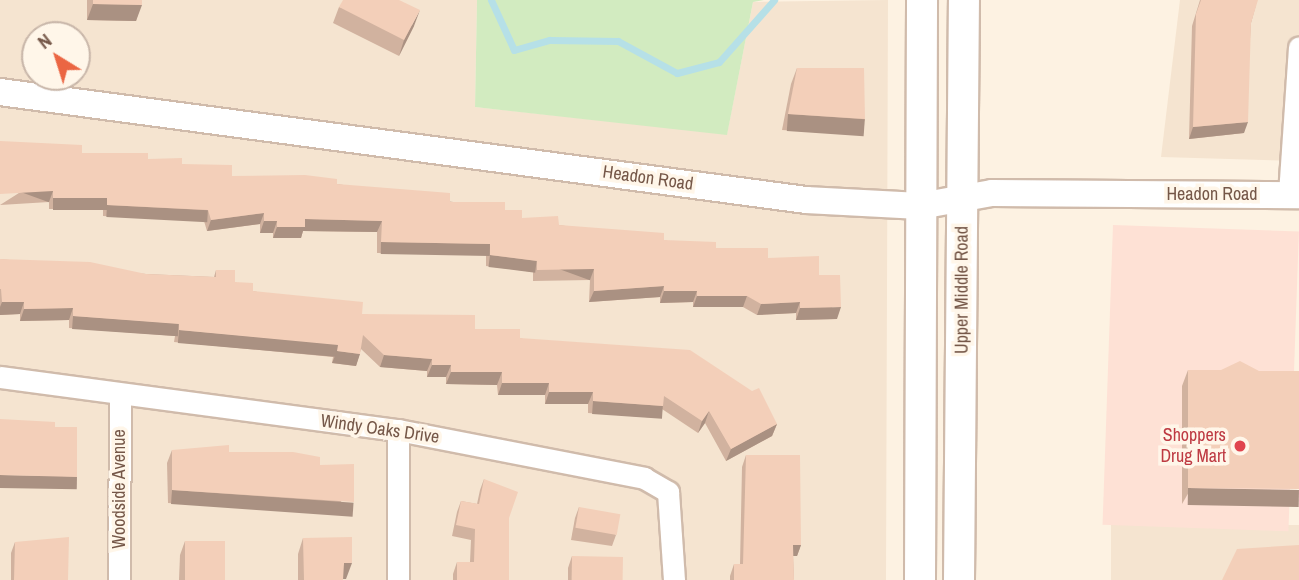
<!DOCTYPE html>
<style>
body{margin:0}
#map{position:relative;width:1299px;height:580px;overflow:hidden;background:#fdf2e2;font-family:"Archivo Narrow",sans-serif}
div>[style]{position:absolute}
.residential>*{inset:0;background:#f5e4d0;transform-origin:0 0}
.commercial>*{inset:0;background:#fee1d5;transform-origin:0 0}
.green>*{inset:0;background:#d2ebc0}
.stream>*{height:7px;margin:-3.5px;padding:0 3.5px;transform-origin:3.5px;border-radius:3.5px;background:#b6e0e7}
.roads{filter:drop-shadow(2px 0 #d0bbab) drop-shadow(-2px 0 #d0bbab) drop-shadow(0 2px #d0bbab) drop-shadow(0 -2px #d0bbab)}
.minor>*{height:21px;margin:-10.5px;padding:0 10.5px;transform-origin:10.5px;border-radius:10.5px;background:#fff}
.tertiary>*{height:26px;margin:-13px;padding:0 13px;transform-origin:13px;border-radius:13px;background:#fff}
.secondary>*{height:30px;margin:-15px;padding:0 15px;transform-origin:15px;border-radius:15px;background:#fff}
.wall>*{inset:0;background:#d1b29f}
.shaded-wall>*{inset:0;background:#aa9182;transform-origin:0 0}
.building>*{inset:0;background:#f3cfb9;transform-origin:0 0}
.dots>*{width:19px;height:19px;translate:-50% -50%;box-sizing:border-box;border:4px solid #fff6e9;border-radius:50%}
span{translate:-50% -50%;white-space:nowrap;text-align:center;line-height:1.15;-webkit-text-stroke:7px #fff6e9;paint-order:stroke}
.street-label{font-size:18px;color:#755748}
.health-label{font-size:18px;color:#be3a42}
.right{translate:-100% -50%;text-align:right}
.north{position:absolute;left:21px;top:21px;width:70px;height:70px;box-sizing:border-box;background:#fff6e9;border:2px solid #c8b6a9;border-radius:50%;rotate:322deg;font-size:19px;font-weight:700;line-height:28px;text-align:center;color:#755748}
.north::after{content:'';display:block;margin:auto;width:24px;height:32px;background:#eb6643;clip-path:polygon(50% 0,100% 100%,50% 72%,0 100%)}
</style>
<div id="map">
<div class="residential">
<div style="clip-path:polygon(evenodd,0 0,477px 0,475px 107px,727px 134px,753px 2px,888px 0,886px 580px,0 580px,0 0,35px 35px,77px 35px,77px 77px,35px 77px,35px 35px)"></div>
<div style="clip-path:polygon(1180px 0,1299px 0,1299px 161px,1161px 157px)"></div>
<div style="left:1111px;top:525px;width:188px;height:55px"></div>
</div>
<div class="commercial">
<div style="left:1113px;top:225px;width:186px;height:300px;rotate:2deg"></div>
</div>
<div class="green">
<div style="clip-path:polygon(477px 0,764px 0,753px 2px,727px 135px,475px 107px)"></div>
</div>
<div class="stream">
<div style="left:491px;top:0;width:55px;rotate:65.3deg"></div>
<div style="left:514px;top:50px;width:37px;rotate:-16deg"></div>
<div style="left:550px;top:40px;width:68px;rotate:0.8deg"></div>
<div style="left:618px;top:41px;width:67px;rotate:28.5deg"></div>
<div style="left:677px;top:73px;width:43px;rotate:-14.7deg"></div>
<div style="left:719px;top:62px;width:83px;rotate:-48.4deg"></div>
</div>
<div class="roads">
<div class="minor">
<div style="left:1289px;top:194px;width:147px;rotate:-86.1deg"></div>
<div style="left:0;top:377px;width:402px;rotate:7.6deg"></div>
<div style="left:398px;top:430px;width:251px;rotate:11deg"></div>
<div style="left:644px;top:478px;width:28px;rotate:30deg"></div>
<div style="left:668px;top:492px;width:88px;rotate:86.1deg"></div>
<div style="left:398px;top:430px;width:150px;rotate:90deg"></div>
<div style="left:119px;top:580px;width:183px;rotate:-89.7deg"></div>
</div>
<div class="tertiary">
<div style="left:0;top:92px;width:813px;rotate:7.63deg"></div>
<div style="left:806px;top:200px;width:114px;rotate:3deg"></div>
<div style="left:920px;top:206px;width:73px;rotate:-10.2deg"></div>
<div style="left:992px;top:193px;width:307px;rotate:0.4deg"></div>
</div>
<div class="secondary">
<div style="left:920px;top:580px;width:580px;rotate:-89.8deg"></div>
<div style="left:959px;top:580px;width:580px;rotate:-89.51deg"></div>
</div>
</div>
<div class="wall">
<div style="clip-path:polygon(87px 0,142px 0,136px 21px,87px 20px)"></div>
<div style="clip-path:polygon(1200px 0,1256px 5px,1251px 23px,1244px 133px,1189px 139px,1192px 26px)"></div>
<div style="clip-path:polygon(339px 7px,414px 26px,399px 56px,333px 23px)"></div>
<div style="clip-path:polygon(797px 68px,865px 119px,859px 135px,782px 130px,791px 84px)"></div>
<div style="clip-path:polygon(82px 153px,148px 159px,182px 164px,232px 176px,337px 184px,505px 210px,522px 218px,559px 225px,716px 248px,768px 258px,819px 275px,837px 319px,796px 320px,796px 313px,757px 315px,743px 307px,693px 307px,693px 302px,660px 303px,660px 297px,589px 302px,590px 280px,533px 281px,533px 272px,486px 266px,486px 255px,377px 253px,377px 232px,303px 231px,301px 238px,273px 238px,273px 233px,260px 233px,260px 224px,207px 231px,204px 221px,103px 216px,103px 209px,49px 209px,49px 202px,0 205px)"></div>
<div style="clip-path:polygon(0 259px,146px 274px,214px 277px,216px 270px,235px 282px,253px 291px,362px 314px,475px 329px,520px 338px,777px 424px,772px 436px,726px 461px,705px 423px,698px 433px,662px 409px,659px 418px,588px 413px,588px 404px,545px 404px,545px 395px,498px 395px,497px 385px,446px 384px,446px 377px,427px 377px,427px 371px,380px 367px,361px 349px,356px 366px,332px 363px,333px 357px,174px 342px,175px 336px,69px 328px,69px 320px,20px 321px,20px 314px,0 315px)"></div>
<div style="clip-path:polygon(1188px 370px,1259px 371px,1182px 504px,1182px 386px)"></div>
<div style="clip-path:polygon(172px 450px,229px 452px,320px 465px,349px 515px,168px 503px,167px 463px)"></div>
<div style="clip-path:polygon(746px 455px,801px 545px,797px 556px,793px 556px,794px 580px,730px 580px,730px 576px,734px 564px,740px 564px,742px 467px)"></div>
<div style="clip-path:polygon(484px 479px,509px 518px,509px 580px,453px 580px,453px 574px,457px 562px,470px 562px,471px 540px,452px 536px,457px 512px,461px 501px,477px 504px,480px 490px)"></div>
<div style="clip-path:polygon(579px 507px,616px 535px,612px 546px,571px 540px,575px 518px)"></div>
<div style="clip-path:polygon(303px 538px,346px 579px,343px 579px,343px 580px,298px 580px,298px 554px)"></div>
<div style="clip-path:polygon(185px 541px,222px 580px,179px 580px,180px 555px)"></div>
<div style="clip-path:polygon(15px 542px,68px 580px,11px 580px,11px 553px)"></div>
<div style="clip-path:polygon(572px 556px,618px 580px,568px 580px,568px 568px)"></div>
</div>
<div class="shaded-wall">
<div style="clip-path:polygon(93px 4px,142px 5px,136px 21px,87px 20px)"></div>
<div style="clip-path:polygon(420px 10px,414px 26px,399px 56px,404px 40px)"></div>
<div style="left:788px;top:114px;width:77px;height:17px;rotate:4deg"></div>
<div style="clip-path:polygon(1248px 122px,1244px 133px,1189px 139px,1193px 127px)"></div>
<div style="left:53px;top:191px;width:12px;height:53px;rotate:110deg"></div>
<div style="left:53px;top:198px;width:54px;height:12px"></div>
<div style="left:107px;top:205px;width:101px;height:12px;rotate:3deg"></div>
<div style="clip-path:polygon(264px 213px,260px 224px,207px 231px,211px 220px)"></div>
<div style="clip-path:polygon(305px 219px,382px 221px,377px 232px,303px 231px,301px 238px,273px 238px,277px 227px)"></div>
<div style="clip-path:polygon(264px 221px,277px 221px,273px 233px,260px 233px)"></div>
<div style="left:381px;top:242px;width:109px;height:12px;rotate:1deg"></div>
<div style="left:490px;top:255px;width:47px;height:12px;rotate:7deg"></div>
<div style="left:594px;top:269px;width:12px;height:57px;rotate:110deg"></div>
<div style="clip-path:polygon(664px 286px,660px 297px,589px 302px,594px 291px)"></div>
<div style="clip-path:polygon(664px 291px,697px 291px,693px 302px,660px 303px)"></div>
<div style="clip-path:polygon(697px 296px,747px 296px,743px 307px,693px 307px)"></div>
<div style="clip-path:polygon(2px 302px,24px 302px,20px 314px,0 315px,0 307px)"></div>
<div style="clip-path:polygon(800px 302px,796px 313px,757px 315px,761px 304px)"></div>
<div style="clip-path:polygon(841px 307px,837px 319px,796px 320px,800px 308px)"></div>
<div style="clip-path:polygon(73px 308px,69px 320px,20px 321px,24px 309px)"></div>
<div style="left:73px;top:316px;width:106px;height:13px;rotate:4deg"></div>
<div style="left:179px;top:330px;width:160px;height:13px;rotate:5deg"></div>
<div style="clip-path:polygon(337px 351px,360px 354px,356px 366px,332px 363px)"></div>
<div style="clip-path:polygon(384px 355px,432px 359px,427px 371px,380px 367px)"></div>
<div style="clip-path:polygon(432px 365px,451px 365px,446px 377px,427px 377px)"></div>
<div style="clip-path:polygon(451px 372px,502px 372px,497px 385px,446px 384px)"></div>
<div style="clip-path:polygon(502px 383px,549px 383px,545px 395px,498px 395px)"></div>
<div style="clip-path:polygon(549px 392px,593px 392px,588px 404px,545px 404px)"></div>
<div style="left:593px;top:401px;width:70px;height:13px;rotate:4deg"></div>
<div style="clip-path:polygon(709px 411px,705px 423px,698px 433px,702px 421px)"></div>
<div style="clip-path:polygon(777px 424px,772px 436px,726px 461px,731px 449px)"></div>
<div style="left:0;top:475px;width:77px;height:13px;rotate:1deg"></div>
<div style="left:1188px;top:488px;width:111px;height:17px;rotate:1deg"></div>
<div style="left:172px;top:490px;width:182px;height:14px;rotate:4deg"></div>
<div style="clip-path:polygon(793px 545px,801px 545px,797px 556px,789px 556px)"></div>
<div style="clip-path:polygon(344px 563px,352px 563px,346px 579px,338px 579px)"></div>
</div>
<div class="building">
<div style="clip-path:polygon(93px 0,142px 0,142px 5px,93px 4px)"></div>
<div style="clip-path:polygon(343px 0,399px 0,420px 10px,404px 40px,339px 7px)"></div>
<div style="clip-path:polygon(1201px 0,1258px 0,1251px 23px,1248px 122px,1193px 127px,1196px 14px)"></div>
<div style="clip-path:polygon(797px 68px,864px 68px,865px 119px,788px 114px)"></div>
<div style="clip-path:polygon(0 141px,82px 145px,82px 153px,148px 153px,148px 159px,182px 158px,182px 164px,232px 165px,232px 176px,305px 175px,337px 179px,337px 184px,450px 193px,450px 202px,505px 202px,505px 210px,522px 210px,522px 218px,558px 216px,559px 225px,664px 233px,664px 240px,716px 242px,716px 248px,768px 248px,768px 258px,819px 256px,819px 275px,840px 275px,841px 307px,800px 308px,800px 302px,761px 304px,747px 296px,697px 296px,697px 291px,664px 291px,664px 286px,594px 291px,594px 269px,537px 270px,537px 261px,490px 255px,490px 244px,381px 242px,382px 221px,305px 219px,305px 227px,277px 227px,277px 221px,264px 221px,264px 213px,211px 220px,208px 210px,107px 205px,107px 198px,53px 198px,53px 191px,0 194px)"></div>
<div style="clip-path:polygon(0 259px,90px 262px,146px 274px,216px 277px,216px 270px,235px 270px,235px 282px,253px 283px,253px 291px,363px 302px,362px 314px,475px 315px,475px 329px,520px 329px,520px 338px,690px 350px,752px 391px,759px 388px,777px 424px,731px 449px,709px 411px,702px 421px,664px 396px,663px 406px,593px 401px,593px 392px,549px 392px,549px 383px,502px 383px,502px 372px,451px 372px,451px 365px,432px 365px,432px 359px,384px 355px,363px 335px,360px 354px,337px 351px,338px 345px,179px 330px,179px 324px,73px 316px,73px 308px,24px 309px,24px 302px,2px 302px,1px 289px,0 289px)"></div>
<div style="clip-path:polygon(1240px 361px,1259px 371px,1299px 371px,1299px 489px,1188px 488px,1188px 370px,1221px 370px)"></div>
<div style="clip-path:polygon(0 419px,55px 422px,55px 427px,77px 427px,77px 477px,0 475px)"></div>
<div style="clip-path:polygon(229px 445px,229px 452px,293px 452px,320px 457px,320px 465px,354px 464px,354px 502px,172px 490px,172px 450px)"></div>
<div style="clip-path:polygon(746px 455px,800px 455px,801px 545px,793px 545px,794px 580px,734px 580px,734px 564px,743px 564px)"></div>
<div style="clip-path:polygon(484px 479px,518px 492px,509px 518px,509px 580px,457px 580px,457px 562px,474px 562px,475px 529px,456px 525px,461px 501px,479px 504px)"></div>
<div style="left:579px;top:507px;width:42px;height:21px;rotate:10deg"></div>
<div style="clip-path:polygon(69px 537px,68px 580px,14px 580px,15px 542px)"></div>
<div style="clip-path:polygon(352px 537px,352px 563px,344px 563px,343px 580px,304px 580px,303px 538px)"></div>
<div style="left:185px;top:541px;width:40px;height:39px"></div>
<div style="clip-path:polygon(1299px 545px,1299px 580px,1222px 580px,1237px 549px)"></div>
<div style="left:572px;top:556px;width:51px;height:24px;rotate:1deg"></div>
</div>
<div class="dots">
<div style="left:1240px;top:446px;background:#e0444e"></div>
</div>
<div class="street-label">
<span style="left:648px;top:178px;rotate:8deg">Headon Road</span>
<span style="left:1212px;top:194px">Headon Road</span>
<span style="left:962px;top:290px;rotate:-90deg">Upper Middle Road</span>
<span style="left:380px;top:429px;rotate:8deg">Windy Oaks Drive</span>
<span style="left:119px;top:489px;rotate:-90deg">Woodside Avenue</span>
</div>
<div class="health-label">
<span class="right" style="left:1226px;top:446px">Shoppers<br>Drug Mart</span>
</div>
<div class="north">N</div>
</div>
